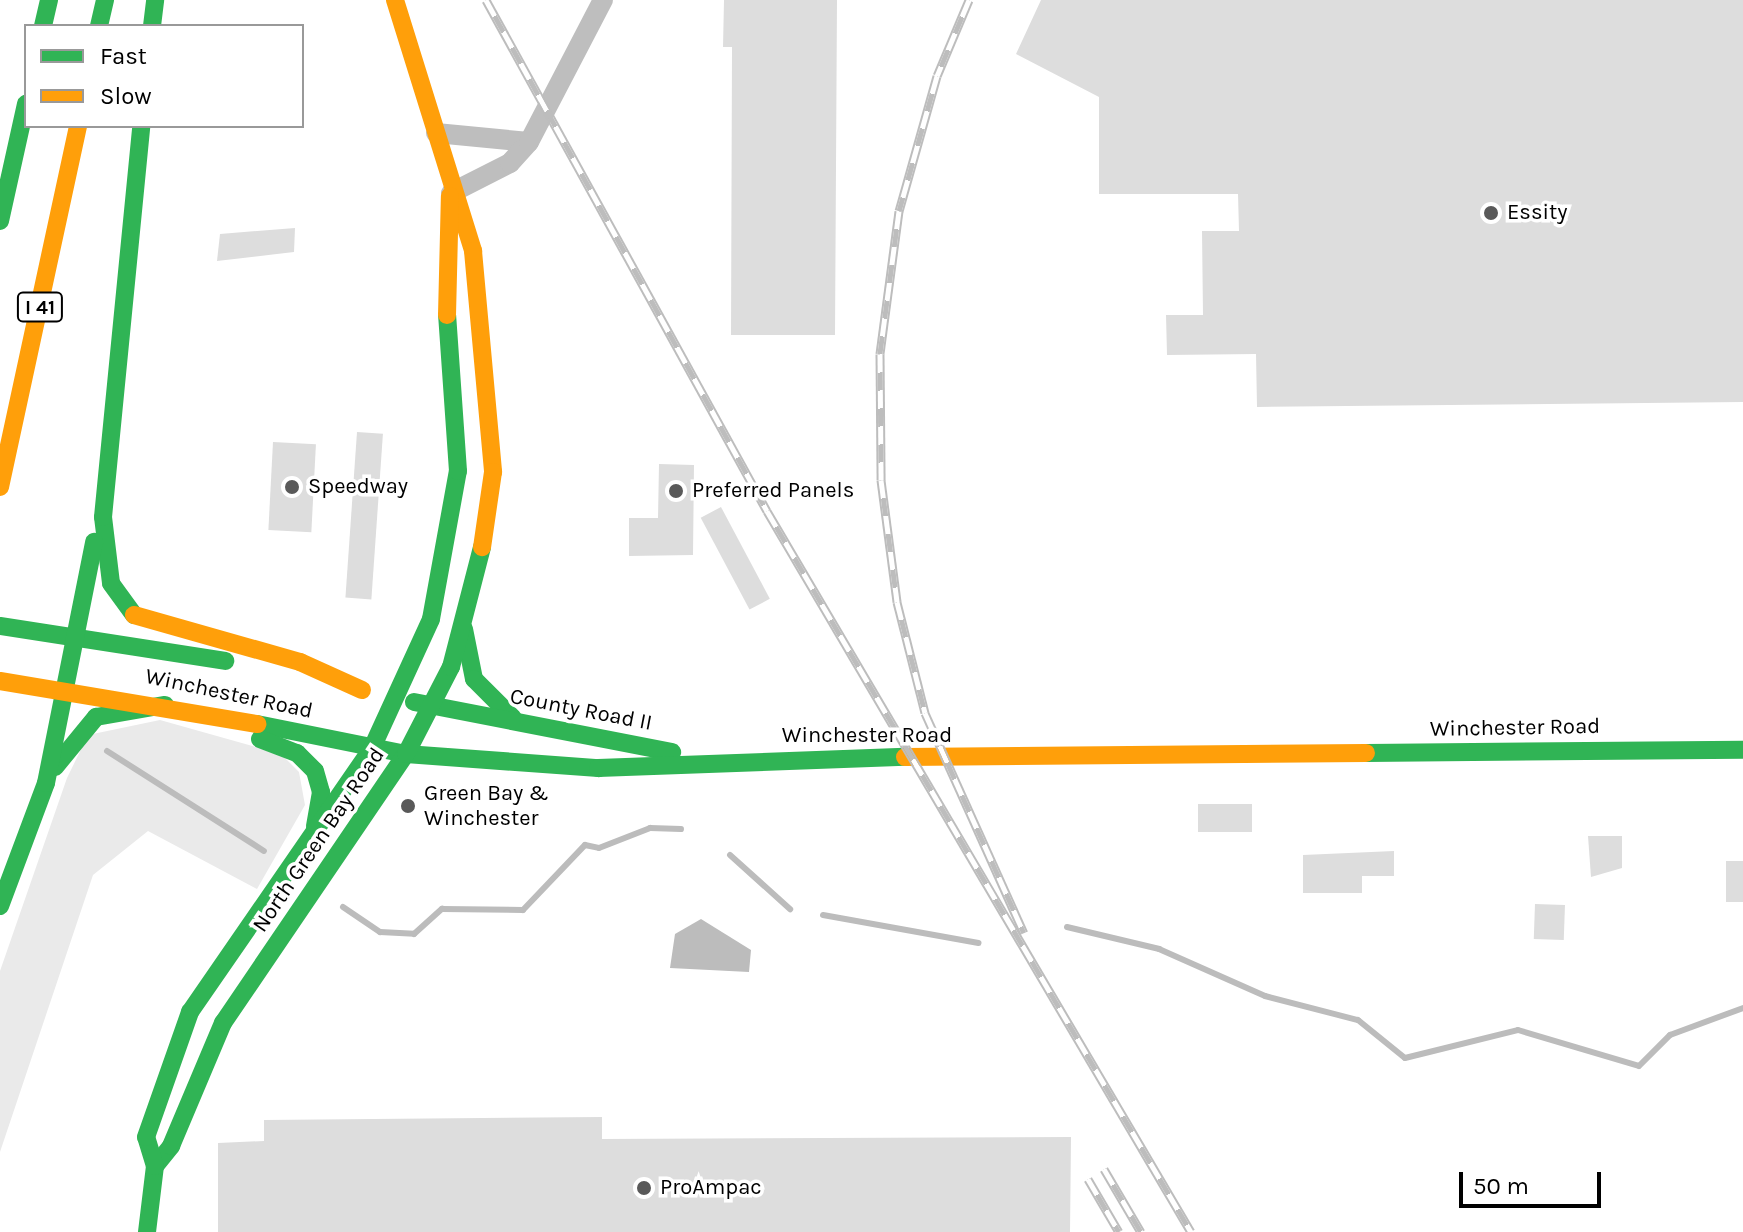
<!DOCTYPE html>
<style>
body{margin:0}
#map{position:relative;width:1743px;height:1232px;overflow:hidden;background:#fff;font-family:Karla,sans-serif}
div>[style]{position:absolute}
.green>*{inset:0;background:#eaeaea}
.water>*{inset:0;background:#bcbcbc}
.stream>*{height:6px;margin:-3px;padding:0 3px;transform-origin:3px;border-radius:3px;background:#bcbcbc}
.building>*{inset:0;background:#ddd;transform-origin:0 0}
.street>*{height:20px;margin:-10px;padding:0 10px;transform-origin:10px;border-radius:10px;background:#bebebe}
.fast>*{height:18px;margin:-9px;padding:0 9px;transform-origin:9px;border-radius:9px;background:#30b455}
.slow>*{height:18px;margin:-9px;padding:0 9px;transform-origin:9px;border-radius:9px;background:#ff9f0a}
.rail>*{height:9px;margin-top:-4.5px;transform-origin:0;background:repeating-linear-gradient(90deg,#fff 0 18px,#bdbdbd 0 36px);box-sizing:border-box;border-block:2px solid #bdbdbd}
.dots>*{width:22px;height:22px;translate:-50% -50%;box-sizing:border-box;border:4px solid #fff;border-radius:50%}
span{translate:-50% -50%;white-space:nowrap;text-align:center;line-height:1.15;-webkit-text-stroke:7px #fff;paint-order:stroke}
.shield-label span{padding:2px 6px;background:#fff;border:2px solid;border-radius:6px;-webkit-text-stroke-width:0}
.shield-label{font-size:20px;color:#000;font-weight:700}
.poi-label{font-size:22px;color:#000}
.left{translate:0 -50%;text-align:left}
.street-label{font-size:22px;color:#000}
.legend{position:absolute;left:24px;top:24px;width:280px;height:104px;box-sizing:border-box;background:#fff;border:2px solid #999;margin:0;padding:10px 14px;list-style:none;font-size:24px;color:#000}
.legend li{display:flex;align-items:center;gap:16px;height:40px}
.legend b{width:40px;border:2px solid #999}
.scale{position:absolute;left:1459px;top:1172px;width:142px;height:36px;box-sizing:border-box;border:4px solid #000;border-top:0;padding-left:10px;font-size:24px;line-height:28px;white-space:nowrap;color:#000;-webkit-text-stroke:6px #fff;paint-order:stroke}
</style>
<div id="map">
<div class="green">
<div style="clip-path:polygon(160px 720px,281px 754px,299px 772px,305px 805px,257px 889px,148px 831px,93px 875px,0 1152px,0 971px,67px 778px,88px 735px)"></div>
</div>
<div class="water">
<div style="clip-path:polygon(701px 919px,751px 950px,749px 972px,670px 968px,675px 934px)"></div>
</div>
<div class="stream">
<div style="left:107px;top:751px;width:186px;rotate:32.5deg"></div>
<div style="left:730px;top:855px;width:81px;rotate:42deg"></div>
<div style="left:343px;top:907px;width:45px;rotate:34deg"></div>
<div style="left:380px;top:932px;width:34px;rotate:3deg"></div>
<div style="left:414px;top:934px;width:38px;rotate:-42deg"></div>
<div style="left:442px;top:909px;width:81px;rotate:0.7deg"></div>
<div style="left:523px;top:910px;width:90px;rotate:-46.4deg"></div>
<div style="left:585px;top:845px;width:14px;rotate:12deg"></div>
<div style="left:599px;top:848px;width:55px;rotate:-21.4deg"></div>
<div style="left:650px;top:828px;width:31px;rotate:2deg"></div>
<div style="left:823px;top:915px;width:158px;rotate:10.2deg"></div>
<div style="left:1067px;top:927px;width:95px;rotate:13.4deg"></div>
<div style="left:1159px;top:949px;width:116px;rotate:23.9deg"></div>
<div style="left:1265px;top:996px;width:96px;rotate:14.5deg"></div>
<div style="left:1358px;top:1020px;width:60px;rotate:39deg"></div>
<div style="left:1405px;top:1058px;width:116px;rotate:-13.9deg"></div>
<div style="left:1518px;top:1030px;width:126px;rotate:16.6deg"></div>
<div style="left:1639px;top:1066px;width:44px;rotate:-45deg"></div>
<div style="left:1670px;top:1035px;width:78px;rotate:-20.3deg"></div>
</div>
<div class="building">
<div style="clip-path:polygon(724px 0,837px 0,835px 335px,731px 335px,732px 47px,723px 47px)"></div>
<div style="clip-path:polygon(1041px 0,1743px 0,1743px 402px,1257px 407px,1256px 354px,1167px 355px,1166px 315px,1203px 315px,1202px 231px,1239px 231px,1238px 194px,1099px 194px,1099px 97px,1016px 54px)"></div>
<div style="clip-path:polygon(295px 228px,294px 252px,217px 261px,220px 234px)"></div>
<div style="left:357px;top:432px;width:26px;height:166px;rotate:4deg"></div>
<div style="left:273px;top:442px;width:43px;height:88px;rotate:3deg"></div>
<div style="clip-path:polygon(659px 464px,694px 465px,693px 555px,629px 556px,629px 518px,658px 518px)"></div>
<div style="left:721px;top:507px;width:104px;height:23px;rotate:62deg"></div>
<div style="left:1252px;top:804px;width:28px;height:54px;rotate:90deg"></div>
<div style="clip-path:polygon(1588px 836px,1622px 836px,1622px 868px,1591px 877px)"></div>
<div style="clip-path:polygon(1394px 851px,1394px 876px,1362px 876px,1362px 893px,1303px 893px,1303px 855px)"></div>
<div style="left:1726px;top:861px;width:17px;height:41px"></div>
<div style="left:1535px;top:904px;width:30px;height:35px;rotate:2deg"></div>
<div style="clip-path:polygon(602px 1117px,602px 1139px,1071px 1137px,1070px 1232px,218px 1232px,218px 1143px,264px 1141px,264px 1120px)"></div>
</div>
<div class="street">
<div style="left:436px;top:133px;width:93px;rotate:5.5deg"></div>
<div style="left:451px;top:193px;width:66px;rotate:-27deg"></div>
<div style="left:510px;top:163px;width:28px;rotate:-48deg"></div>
<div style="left:529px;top:142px;width:160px;rotate:-62.5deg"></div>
</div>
<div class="fast">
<div style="left:43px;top:26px;width:27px;rotate:-77deg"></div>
<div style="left:99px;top:26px;width:27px;rotate:-77deg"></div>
<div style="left:152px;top:26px;width:26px;rotate:-83deg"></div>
<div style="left:0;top:221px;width:120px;rotate:-77.5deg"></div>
<div style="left:134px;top:615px;width:39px;rotate:-126deg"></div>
<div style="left:111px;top:583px;width:66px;rotate:-96.9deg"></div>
<div style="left:103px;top:517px;width:393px;rotate:-84.4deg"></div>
<div style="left:0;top:626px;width:228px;rotate:8.8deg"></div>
<div style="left:464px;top:629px;width:51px;rotate:78.7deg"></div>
<div style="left:474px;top:679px;width:55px;rotate:45deg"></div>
<div style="left:414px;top:702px;width:263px;rotate:11deg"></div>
<div style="left:257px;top:724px;width:152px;rotate:11.4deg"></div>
<div style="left:406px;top:754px;width:193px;rotate:4.2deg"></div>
<div style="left:598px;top:768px;width:307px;rotate:-2.1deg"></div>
<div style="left:260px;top:739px;width:40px;rotate:21deg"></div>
<div style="left:297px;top:753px;width:25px;rotate:45deg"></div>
<div style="left:315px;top:771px;width:22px;rotate:74deg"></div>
<div style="left:321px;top:792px;width:35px;rotate:100deg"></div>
<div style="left:1366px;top:753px;width:377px;rotate:-0.5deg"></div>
<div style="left:55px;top:767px;width:65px;rotate:-50.6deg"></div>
<div style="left:96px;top:717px;width:70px;rotate:-9.9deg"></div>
<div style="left:0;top:906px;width:131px;rotate:-69.5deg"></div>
<div style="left:46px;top:783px;width:246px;rotate:-78.7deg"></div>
<div style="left:155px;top:1166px;width:26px;rotate:-51deg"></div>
<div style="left:171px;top:1146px;width:134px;rotate:-67.1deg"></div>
<div style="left:223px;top:1023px;width:325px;rotate:-55.8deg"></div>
<div style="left:406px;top:754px;width:98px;rotate:-62.7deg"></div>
<div style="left:451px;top:667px;width:124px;rotate:-75.5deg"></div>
<div style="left:147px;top:1232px;width:66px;rotate:-83.1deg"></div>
<div style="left:155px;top:1166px;width:30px;rotate:-107deg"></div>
<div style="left:146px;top:1137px;width:133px;rotate:-70.6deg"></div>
<div style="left:190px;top:1012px;width:321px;rotate:-55.4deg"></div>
<div style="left:372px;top:748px;width:142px;rotate:-65.4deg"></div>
<div style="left:431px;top:619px;width:150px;rotate:-79.7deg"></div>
<div style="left:458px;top:471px;width:156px;rotate:-94deg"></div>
</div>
<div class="slow">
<div style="left:395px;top:0;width:263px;rotate:72.7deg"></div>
<div style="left:473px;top:251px;width:222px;rotate:84.8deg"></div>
<div style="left:493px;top:472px;width:76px;rotate:98.3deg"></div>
<div style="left:447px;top:315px;width:119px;rotate:-88.6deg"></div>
<div style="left:0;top:487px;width:369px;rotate:-77.8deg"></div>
<div style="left:134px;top:615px;width:173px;rotate:15.8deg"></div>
<div style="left:300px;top:662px;width:68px;rotate:24.3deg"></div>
<div style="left:0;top:681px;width:261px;rotate:9.5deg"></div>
<div style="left:905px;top:757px;width:461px;rotate:-0.5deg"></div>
</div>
<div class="rail">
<div style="left:486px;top:0;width:583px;rotate:61.19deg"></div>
<div style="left:767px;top:511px;width:836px;rotate:59.54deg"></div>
<div style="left:969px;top:0;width:82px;rotate:112.8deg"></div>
<div style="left:937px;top:76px;width:140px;rotate:105.7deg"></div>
<div style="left:899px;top:211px;width:144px;rotate:97.6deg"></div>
<div style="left:880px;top:354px;width:126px;rotate:89.5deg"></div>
<div style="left:881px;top:480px;width:123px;rotate:82.5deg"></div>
<div style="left:897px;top:602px;width:114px;rotate:75.8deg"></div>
<div style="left:925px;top:713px;width:241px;rotate:65.8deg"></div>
<div style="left:1104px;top:1169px;width:73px;rotate:59.6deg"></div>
<div style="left:1088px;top:1179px;width:61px;rotate:59.7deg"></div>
</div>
<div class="dots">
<div style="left:1491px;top:213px;background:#595959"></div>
<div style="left:292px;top:487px;background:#595959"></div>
<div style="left:676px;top:491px;background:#595959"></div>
<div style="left:408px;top:806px;background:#595959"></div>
<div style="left:644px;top:1188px;background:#595959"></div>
</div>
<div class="shield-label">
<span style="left:40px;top:307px">I 41</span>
</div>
<div class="poi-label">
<span class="left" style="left:1507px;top:213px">Essity</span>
<span class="left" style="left:308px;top:487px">Speedway</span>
<span class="left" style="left:692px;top:491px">Preferred Panels</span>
<span class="left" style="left:424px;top:806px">Green Bay &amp;<br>Winchester</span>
<span class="left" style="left:660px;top:1188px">ProAmpac</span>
</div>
<div class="street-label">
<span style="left:229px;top:694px;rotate:12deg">Winchester Road</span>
<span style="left:581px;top:710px;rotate:11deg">County Road II</span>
<span style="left:1515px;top:728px;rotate:-1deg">Winchester Road</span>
<span style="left:867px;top:736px">Winchester Road</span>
<span style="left:319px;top:840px;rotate:-56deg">North Green Bay Road</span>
</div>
<ul class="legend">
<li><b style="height:10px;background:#30b455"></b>Fast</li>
<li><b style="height:10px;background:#ff9f0a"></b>Slow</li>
</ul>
<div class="scale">50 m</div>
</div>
